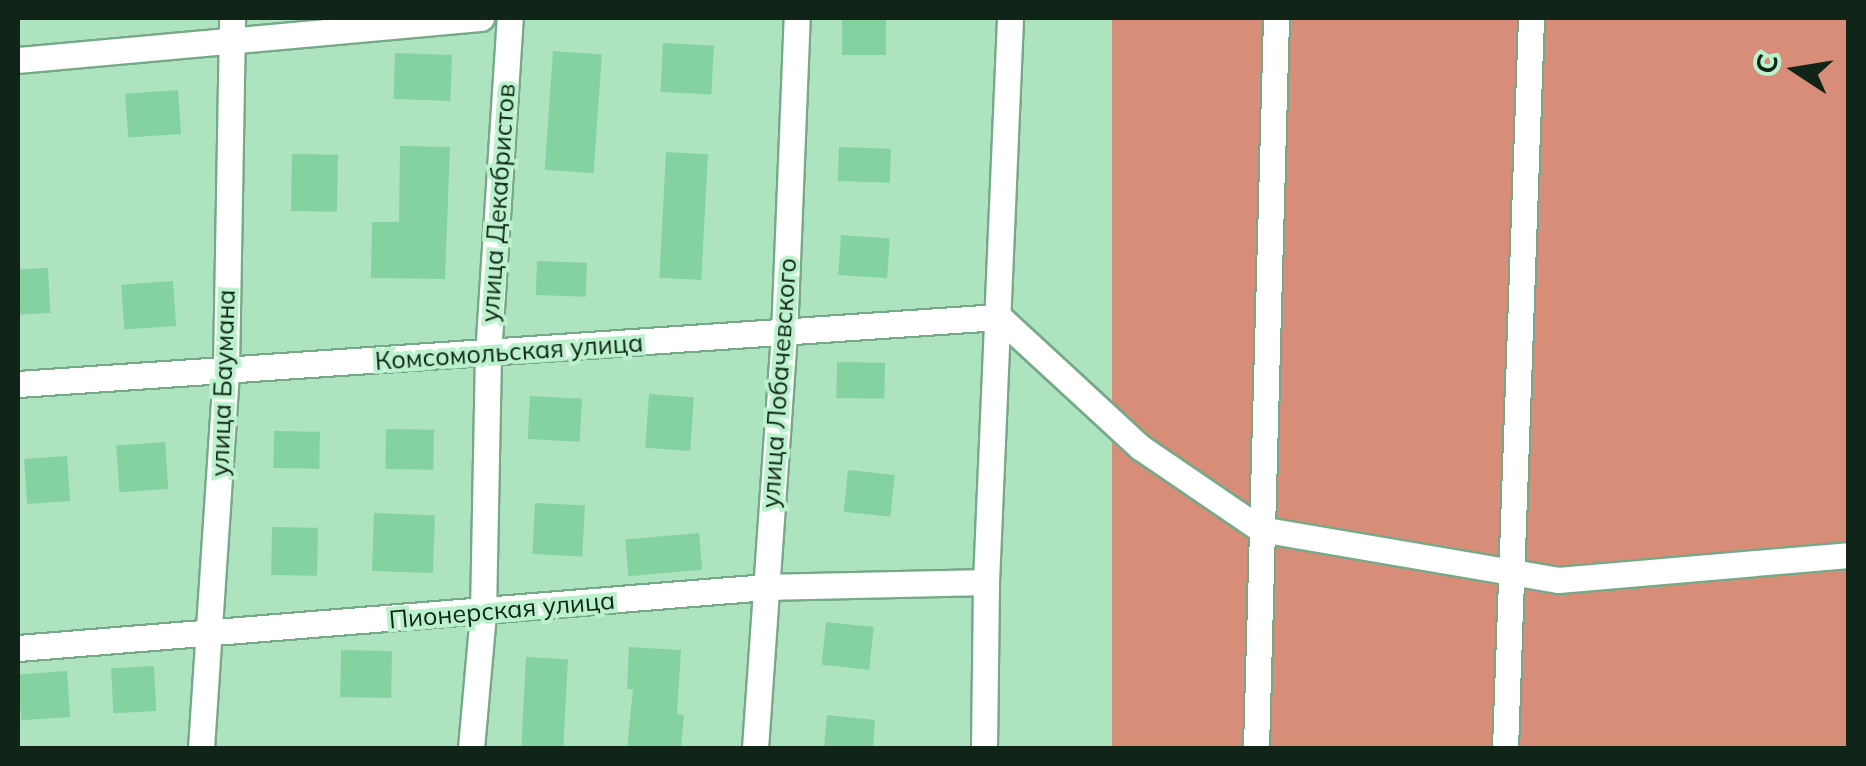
<!DOCTYPE html>
<meta charset="utf-8">
<style>
body{margin:0}
#map{position:relative;width:1866px;height:766px;overflow:hidden;background:#aee3bf;font-family:Mulish,sans-serif}
div>[style]{position:absolute}
.green>*{inset:0;background:#d88d79;transform-origin:0 0}
.building>*{inset:0;background:#85d2a1;transform-origin:0 0}
.roads{filter:drop-shadow(2px 0 #76a987) drop-shadow(-2px 0 #76a987) drop-shadow(0 2px #76a987) drop-shadow(0 -2px #76a987)}
.minor>*{height:25px;margin:-12.5px;padding:0 12.5px;transform-origin:12.5px;border-radius:12.5px;background:#fff}
span{translate:-50% -50%;white-space:nowrap;text-align:center;line-height:1.15;-webkit-text-stroke:8px #bbf1cc;paint-order:stroke}
.street-label{font-size:25px;color:#102518}
.frame{position:absolute;inset:0;border:20px solid #102518;pointer-events:none}
.north{position:absolute;left:1746px;top:20px;width:100px;height:100px;-webkit-text-stroke:8px #bbf1cc;paint-order:stroke;rotate:282deg;font-size:28px;font-weight:700;line-height:40px;text-align:center;color:#102518}
.north::after{content:'';display:block;margin:auto;width:35px;height:45px;background:#102518;clip-path:polygon(50% 0,100% 100%,50% 72%,0 100%)}
</style>
<div id="map">
<div class="green">
<div style="left:1112px;top:18px;width:736px;height:732px"></div>
</div>
<div class="building">
<div style="left:842px;top:18px;width:44px;height:37px"></div>
<div style="left:663px;top:43px;width:51px;height:49px;rotate:3deg"></div>
<div style="left:553px;top:51px;width:49px;height:119px;rotate:4deg"></div>
<div style="left:395px;top:53px;width:57px;height:46px;rotate:2deg"></div>
<div style="left:178px;top:90px;width:44px;height:53px;rotate:86deg"></div>
<div style="clip-path:polygon(400px 146px,450px 147px,445px 279px,371px 278px,372px 222px,399px 222px)"></div>
<div style="left:839px;top:147px;width:52px;height:34px;rotate:2deg"></div>
<div style="left:666px;top:152px;width:42px;height:126px;rotate:3deg"></div>
<div style="left:292px;top:154px;width:46px;height:57px;rotate:1deg"></div>
<div style="left:841px;top:235px;width:49px;height:40px;rotate:4deg"></div>
<div style="left:537px;top:261px;width:50px;height:34px;rotate:2deg"></div>
<div style="left:48px;top:268px;width:45px;height:30px;rotate:87deg"></div>
<div style="left:173px;top:281px;width:45px;height:52px;rotate:86deg"></div>
<div style="left:837px;top:362px;width:48px;height:36px;rotate:1deg"></div>
<div style="left:649px;top:394px;width:45px;height:54px;rotate:4deg"></div>
<div style="left:530px;top:396px;width:52px;height:43px;rotate:3deg"></div>
<div style="left:386px;top:429px;width:48px;height:40px;rotate:1deg"></div>
<div style="left:274px;top:431px;width:46px;height:37px;rotate:1deg"></div>
<div style="left:165px;top:442px;width:47px;height:49px;rotate:86deg"></div>
<div style="left:67px;top:456px;width:45px;height:43px;rotate:86deg"></div>
<div style="left:848px;top:470px;width:47px;height:42px;rotate:6deg"></div>
<div style="left:535px;top:503px;width:50px;height:51px;rotate:3deg"></div>
<div style="left:374px;top:513px;width:61px;height:58px;rotate:2deg"></div>
<div style="left:272px;top:527px;width:46px;height:48px;rotate:1deg"></div>
<div style="left:699px;top:533px;width:37px;height:74px;rotate:85deg"></div>
<div style="left:826px;top:622px;width:48px;height:43px;rotate:6deg"></div>
<div style="clip-path:polygon(629px 647px,681px 650px,677px 714px,684px 715px,681px 748px,627px 748px,633px 689px,627px 689px)"></div>
<div style="left:341px;top:650px;width:51px;height:47px;rotate:1deg"></div>
<div style="left:526px;top:657px;width:42px;height:91px;rotate:3deg"></div>
<div style="left:154px;top:666px;width:45px;height:43px;rotate:87deg"></div>
<div style="left:67px;top:671px;width:46px;height:49px;rotate:86deg"></div>
<div style="clip-path:polygon(827px 715px,875px 720px,873px 748px,824px 748px)"></div>
</div>
<div class="roads">
<div class="minor">
<div style="left:18px;top:60px;width:465px;rotate:-5.2deg"></div>
<div style="left:18px;top:384px;width:983px;rotate:-3.91deg"></div>
<div style="left:999px;top:317px;width:192px;rotate:42.7deg"></div>
<div style="left:1140px;top:447px;width:145px;rotate:34.3deg"></div>
<div style="left:1260px;top:529px;width:302px;rotate:9.7deg"></div>
<div style="left:1558px;top:580px;width:291px;rotate:-4.9deg"></div>
<div style="left:18px;top:648px;width:750px;rotate:-4.66deg"></div>
<div style="left:766px;top:587px;width:220px;rotate:-1.3deg"></div>
<div style="left:201px;top:748px;width:381px;rotate:-86.2deg"></div>
<div style="left:226px;top:368px;width:350px;rotate:-89deg"></div>
<div style="left:471px;top:748px;width:136px;rotate:-84.9deg"></div>
<div style="left:483px;top:613px;width:258px;rotate:-88.9deg"></div>
<div style="left:488px;top:355px;width:338px;rotate:-86.3deg"></div>
<div style="left:755px;top:748px;width:414px;rotate:-86deg"></div>
<div style="left:784px;top:335px;width:317px;rotate:-87.7deg"></div>
<div style="left:984px;top:748px;width:166px;rotate:-89.3deg"></div>
<div style="left:986px;top:582px;width:565px;rotate:-87.56deg"></div>
<div style="left:1256px;top:748px;width:730px;rotate:-88.43deg"></div>
<div style="left:1505px;top:748px;width:730px;rotate:-87.96deg"></div>
</div>
</div>
<div class="street-label">
<span style="left:498px;top:203px;rotate:-86deg">улица Декабристов</span>
<span style="left:509px;top:352px;rotate:-4deg">Комсомольская улица</span>
<span style="left:223px;top:383px;rotate:-88deg">улица Баумана</span>
<span style="left:779px;top:383px;rotate:-86deg">улица Лобачевского</span>
<span style="left:502px;top:610px;rotate:-5deg">Пионерская улица</span>
</div>
<div class="frame"></div>
<div class="north">С</div>
</div>
